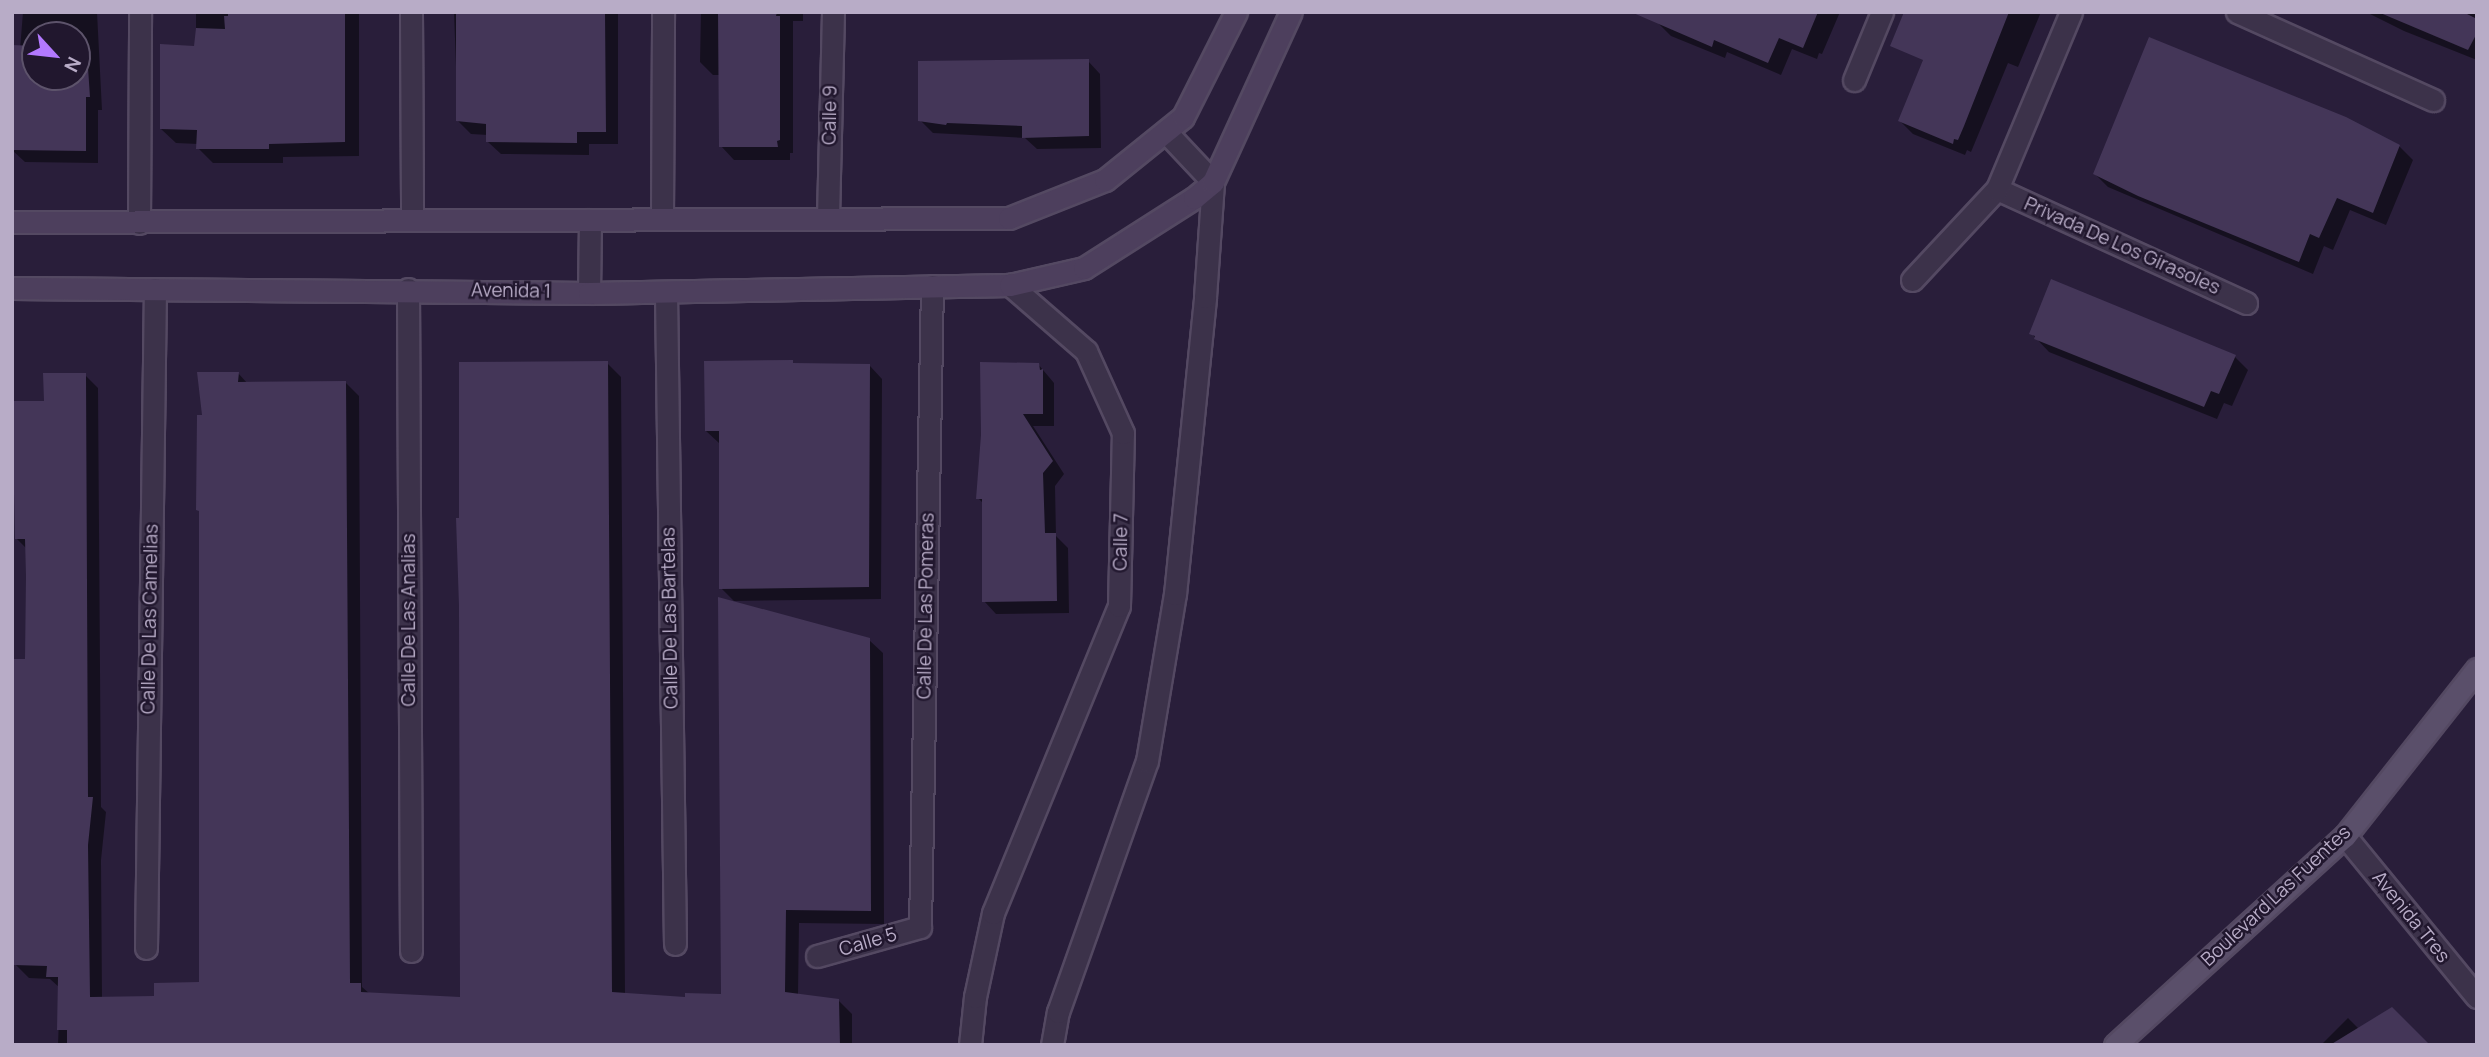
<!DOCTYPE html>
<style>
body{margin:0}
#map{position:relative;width:2489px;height:1057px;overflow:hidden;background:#291e3a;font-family:Manrope,sans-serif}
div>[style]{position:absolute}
.shadow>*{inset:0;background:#0007}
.building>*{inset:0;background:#443658}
.roads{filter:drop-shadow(2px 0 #544962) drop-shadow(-2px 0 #544962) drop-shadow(0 2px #544962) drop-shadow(0 -2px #544962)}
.minor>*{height:21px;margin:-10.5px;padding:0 10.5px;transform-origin:10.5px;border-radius:10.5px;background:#3c324a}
.tertiary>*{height:21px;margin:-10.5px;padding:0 10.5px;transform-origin:10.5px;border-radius:10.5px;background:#3c324a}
.secondary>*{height:21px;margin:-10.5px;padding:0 10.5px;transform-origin:10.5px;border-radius:10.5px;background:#4d3f5d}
.primary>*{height:21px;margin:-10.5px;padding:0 10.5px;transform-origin:10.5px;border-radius:10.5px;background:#5a4f6a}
span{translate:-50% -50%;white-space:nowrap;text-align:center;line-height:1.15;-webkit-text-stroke:5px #21172e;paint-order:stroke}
.street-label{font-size:19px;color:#b8acc7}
.frame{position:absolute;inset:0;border:14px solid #b8acc7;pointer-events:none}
.north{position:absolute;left:21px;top:21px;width:70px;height:70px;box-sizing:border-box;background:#21172e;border:2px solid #5d536b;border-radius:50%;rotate:117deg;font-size:19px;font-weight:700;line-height:28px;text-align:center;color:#b8acc7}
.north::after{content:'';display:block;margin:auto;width:24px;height:32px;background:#b379ff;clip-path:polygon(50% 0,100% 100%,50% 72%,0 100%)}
</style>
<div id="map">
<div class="shadow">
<div style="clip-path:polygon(evenodd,23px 12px,97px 12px,102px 110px,98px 110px,98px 163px,25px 162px,12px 150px,23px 12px,35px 35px,77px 35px,77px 77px,35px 77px,35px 35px)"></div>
<div style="clip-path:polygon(196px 12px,359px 12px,359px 156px,283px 157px,283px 163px,213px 163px,198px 148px,198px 144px,176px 143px,161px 129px,196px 48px)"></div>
<div style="clip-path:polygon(454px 12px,618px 12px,618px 144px,589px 144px,589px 155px,501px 154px,488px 142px,488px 135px,471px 134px,458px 121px)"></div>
<div style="clip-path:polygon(701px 12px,803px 12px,803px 21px,793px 21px,793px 153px,790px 153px,790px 160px,734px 160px,721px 146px,719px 75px,713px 75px,700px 62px)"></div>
<div style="clip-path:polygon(1662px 12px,1840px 12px,1822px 54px,1819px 53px,1817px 59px,1792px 49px,1781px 75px,1727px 52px,1725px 58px,1671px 36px,1658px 23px)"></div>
<div style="clip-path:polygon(1942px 12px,2041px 12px,2018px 67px,2008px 63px,1971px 152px,1967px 150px,1965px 155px,1913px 134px,1900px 121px)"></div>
<div style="clip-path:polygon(2366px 12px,2477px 12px,2477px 60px,2404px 31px)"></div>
<div style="clip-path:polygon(1088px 61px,1100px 74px,1101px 148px,1037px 149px,1025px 138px,933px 133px,920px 120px)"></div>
<div style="clip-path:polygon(2399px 146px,2413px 160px,2386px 225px,2350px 210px,2333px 250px,2324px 246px,2313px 274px,2108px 187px,2095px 174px)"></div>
<div style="clip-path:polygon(2031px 333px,2235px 357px,2248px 370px,2232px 406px,2224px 403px,2217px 419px,2049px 352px)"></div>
<div style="clip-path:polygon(792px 362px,796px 365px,870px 366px,882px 379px,881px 599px,734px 601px,721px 588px,719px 443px,706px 431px)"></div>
<div style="clip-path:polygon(607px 363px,621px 377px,625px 994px,687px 999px,723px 995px,869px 640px,883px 653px,884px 924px,799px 923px,798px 995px,838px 1000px,852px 1014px,852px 1045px,58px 1045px,60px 988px,50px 979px,29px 978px,15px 964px,27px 661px,27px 549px,16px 538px,18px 474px,13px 469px,13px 403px,46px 402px,85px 375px,98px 388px,101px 807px,106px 812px,101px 860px,102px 998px,156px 998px,200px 984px,204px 417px,238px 373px,248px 384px,346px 383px,359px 396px,362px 987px,370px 994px,462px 999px,461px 520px)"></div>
<div style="clip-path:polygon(1038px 364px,1054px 383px,1054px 426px,1033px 426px,1064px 474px,1055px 486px,1056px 536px,1068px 548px,1069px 613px,996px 614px,984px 601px,983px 503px,978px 498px)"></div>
<div style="clip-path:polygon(2348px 1018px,2359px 1029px,2427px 1045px,2321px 1045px)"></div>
</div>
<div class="building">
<div style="clip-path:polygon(228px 12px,345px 12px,345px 142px,269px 144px,269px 149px,196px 149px,197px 130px,160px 129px,160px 44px,194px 46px,196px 28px,225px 29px,224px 16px,228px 16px)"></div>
<div style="clip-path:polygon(456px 12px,605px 12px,606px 132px,577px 132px,577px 143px,486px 142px,486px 124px,456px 121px)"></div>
<div style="clip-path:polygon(718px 12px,777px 12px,776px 16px,780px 16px,780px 140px,777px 141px,778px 147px,719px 147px)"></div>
<div style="clip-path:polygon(1631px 12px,1818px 12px,1803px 48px,1779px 38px,1768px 63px,1714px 40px,1712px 47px)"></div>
<div style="clip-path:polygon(1904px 12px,2009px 12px,1964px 126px,1958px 140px,1954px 139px,1953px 144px,1898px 121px,1923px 60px,1890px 46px)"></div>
<div style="clip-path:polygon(2378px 12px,2463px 12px,2477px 19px,2477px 33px,2468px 50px)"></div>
<div style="clip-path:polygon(2149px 37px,2346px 117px,2400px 145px,2373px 213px,2337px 198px,2319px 238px,2310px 234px,2299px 262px,2138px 196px,2093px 174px)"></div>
<div style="clip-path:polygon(86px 38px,90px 97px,86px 97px,86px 151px,12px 150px,12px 45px,35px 46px,35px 77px,77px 77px,77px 39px)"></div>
<div style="clip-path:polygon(1089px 59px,1089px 136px,1022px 138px,1022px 126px,947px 123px,946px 125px,918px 121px,918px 61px)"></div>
<div style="clip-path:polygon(2051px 279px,2236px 355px,2219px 394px,2211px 391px,2204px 407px,2034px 339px,2035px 336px,2029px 334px)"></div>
<div style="clip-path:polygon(793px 360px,793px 363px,870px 364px,869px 587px,719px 589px,719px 431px,705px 431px,704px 361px)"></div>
<div style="clip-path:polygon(608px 361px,612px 992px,685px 997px,685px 993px,721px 994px,718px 597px,870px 638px,871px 911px,786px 910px,785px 992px,839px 999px,840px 1045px,67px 1045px,67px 1030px,57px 1030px,58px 977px,46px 977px,47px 966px,14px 965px,12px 659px,25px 659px,26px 576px,25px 539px,15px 539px,12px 401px,44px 401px,43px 373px,86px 373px,88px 797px,93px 797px,88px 845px,90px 997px,154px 996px,154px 983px,199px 982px,199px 511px,196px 510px,197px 415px,202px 415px,197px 372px,239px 372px,238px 382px,346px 381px,350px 983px,361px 983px,361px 992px,460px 997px,459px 606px,456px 518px,459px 518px,459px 362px)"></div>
<div style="clip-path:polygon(980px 362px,1039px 363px,1040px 370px,1043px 369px,1043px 414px,1023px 414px,1053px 461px,1043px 473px,1045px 533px,1056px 533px,1057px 601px,982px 602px,982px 499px,976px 499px,981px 435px)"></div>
<div style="clip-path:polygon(2392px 1007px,2430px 1045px,2330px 1045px)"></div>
</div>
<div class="roads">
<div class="minor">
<div style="left:411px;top:12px;width:206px;rotate:89.7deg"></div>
<div style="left:2237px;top:12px;width:215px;rotate:24.2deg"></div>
<div style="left:1854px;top:80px;width:74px;rotate:-67.6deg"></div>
<div style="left:1997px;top:189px;width:274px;rotate:24.6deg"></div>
<div style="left:828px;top:217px;width:205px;rotate:-88.6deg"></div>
<div style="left:662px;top:218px;width:206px;rotate:-89.7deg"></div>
<div style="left:139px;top:223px;width:211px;rotate:-89.7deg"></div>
<div style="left:1912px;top:280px;width:125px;rotate:-47deg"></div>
<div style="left:1997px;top:189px;width:192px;rotate:-67.3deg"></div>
<div style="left:408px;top:289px;width:662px;rotate:89.74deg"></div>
<div style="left:666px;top:292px;width:652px;rotate:89.21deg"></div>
<div style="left:589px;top:293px;width:73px;rotate:-89.2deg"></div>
<div style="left:146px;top:948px;width:659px;rotate:-89.22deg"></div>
<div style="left:817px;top:956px;width:107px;rotate:-15.7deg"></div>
<div style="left:920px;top:927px;width:641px;rotate:-88.93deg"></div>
</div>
<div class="tertiary">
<div style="left:2345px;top:836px;width:208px;rotate:50.7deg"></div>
<div style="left:970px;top:1045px;width:48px;rotate:-84.1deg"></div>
<div style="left:975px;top:997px;width:86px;rotate:-77.9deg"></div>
<div style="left:993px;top:913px;width:332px;rotate:-67.7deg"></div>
<div style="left:1119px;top:606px;width:173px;rotate:-88.7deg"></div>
<div style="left:1123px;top:433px;width:90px;rotate:-114.3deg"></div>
<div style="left:1086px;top:351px;width:101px;rotate:-139deg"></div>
<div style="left:1052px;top:1045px;width:34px;rotate:-80deg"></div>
<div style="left:1058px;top:1012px;width:266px;rotate:-70.5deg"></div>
<div style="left:1147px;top:761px;width:169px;rotate:-80.5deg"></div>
<div style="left:1175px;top:594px;width:299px;rotate:-84.2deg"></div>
<div style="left:1205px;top:297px;width:115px;rotate:-86deg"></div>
<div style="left:1213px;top:182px;width:69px;rotate:-133.2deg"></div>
</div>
<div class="secondary">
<div style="left:12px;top:222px;width:997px;rotate:-0.23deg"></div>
<div style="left:1009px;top:218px;width:103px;rotate:-21.6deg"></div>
<div style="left:1105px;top:180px;width:100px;rotate:-38.9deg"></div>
<div style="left:1183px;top:117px;width:118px;rotate:-63.2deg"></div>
<div style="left:12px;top:288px;width:577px;rotate:0.5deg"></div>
<div style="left:589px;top:293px;width:421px;rotate:-1.1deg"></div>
<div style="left:1010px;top:285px;width:76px;rotate:-12.9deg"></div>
<div style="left:1084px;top:268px;width:130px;rotate:-32.5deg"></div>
<div style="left:1194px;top:198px;width:25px;rotate:-40deg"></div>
<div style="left:1213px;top:182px;width:187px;rotate:-65.4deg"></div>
</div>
<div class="primary">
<div style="left:2115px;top:1045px;width:311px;rotate:-42.3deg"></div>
<div style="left:2345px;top:836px;width:213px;rotate:-51.7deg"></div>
</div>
</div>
<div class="street-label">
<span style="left:830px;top:115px;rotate:-89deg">Calle 9</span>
<span style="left:2122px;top:246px;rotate:24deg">Privada De Los Girasoles</span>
<span style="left:511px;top:291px;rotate:1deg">Avenida 1</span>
<span style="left:1121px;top:542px;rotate:-89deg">Calle 7</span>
<span style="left:926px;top:606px;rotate:-89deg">Calle De Las Pomeras</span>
<span style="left:670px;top:618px;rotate:-91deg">Calle De Las Bartelas</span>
<span style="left:150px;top:619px;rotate:-89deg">Calle De Las Camelias</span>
<span style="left:409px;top:620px;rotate:-90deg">Calle De Las Analias</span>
<span style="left:2276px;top:896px;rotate:-43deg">Boulevard Las Fuentes</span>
<span style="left:2411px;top:917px;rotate:51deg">Avenida Tres</span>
<span style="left:868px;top:942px;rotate:-16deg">Calle 5</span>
</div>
<div class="frame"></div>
<div class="north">N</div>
</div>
